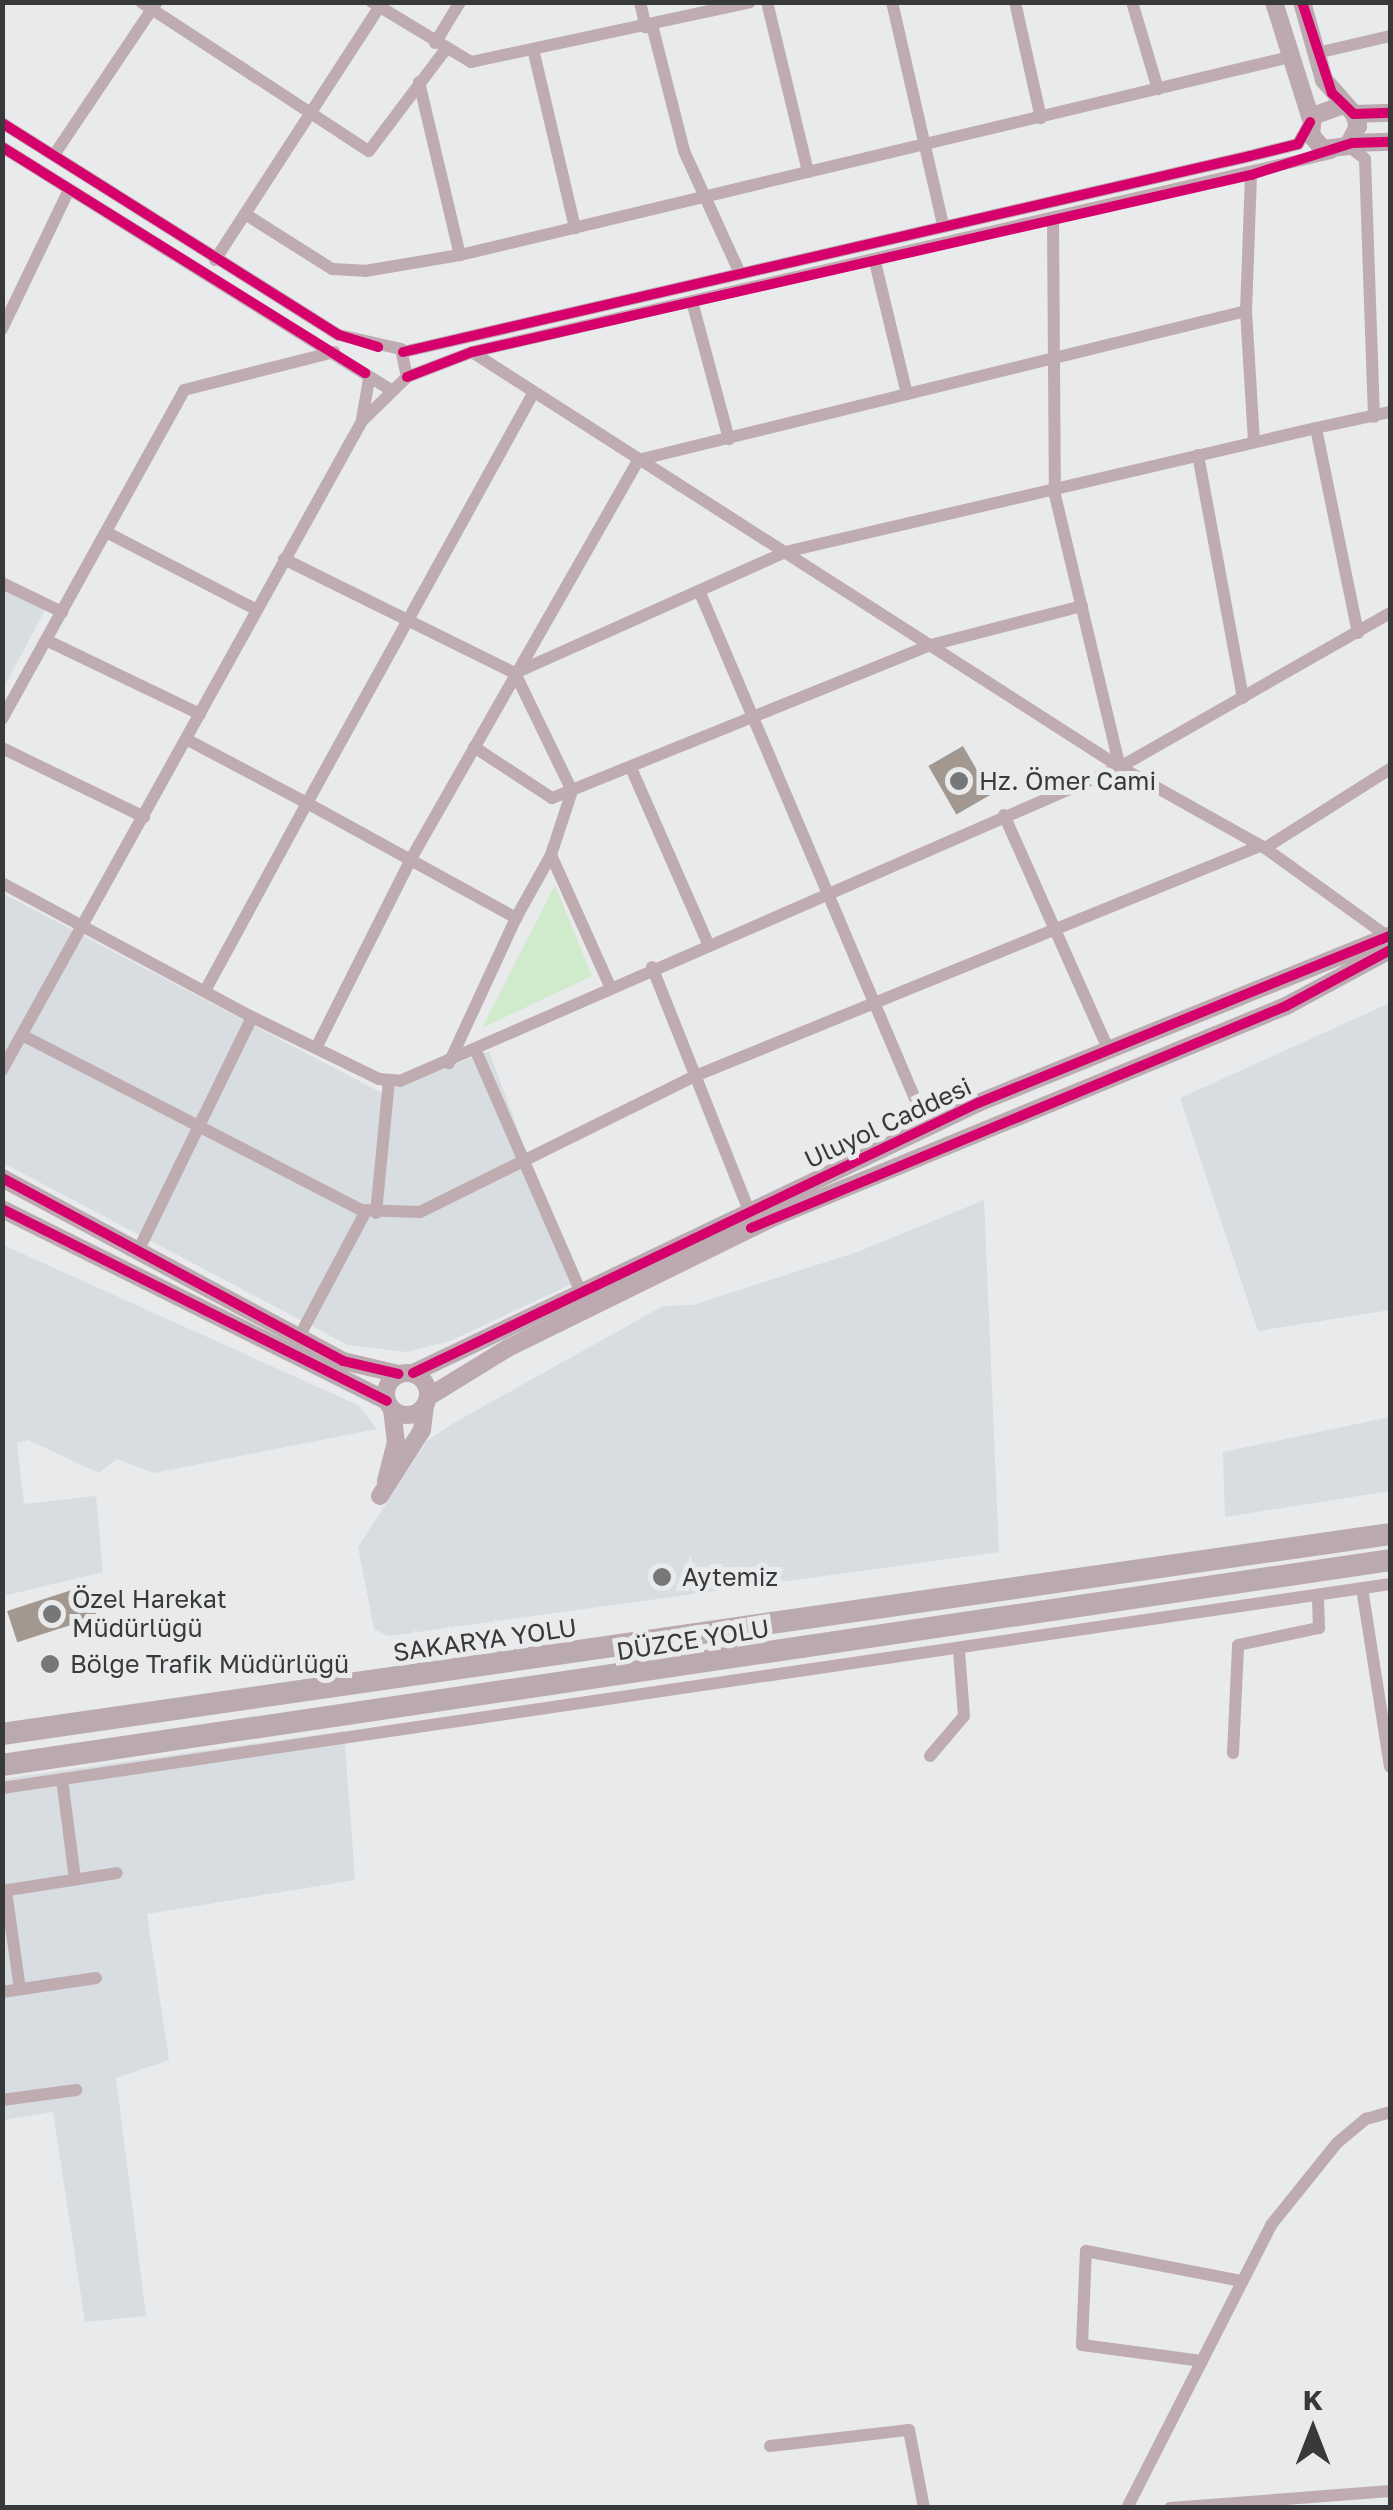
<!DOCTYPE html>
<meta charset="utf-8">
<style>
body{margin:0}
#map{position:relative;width:1393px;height:2510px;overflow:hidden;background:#e9eaeb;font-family:"Golos Text",sans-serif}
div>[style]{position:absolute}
.built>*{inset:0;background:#d7dde1}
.green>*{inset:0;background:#cfebcc}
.building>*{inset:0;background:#a2988f;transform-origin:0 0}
.minor>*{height:12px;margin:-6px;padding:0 6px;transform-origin:6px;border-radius:6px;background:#bfacb1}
.secondary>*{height:18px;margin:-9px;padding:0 9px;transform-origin:9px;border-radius:9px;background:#bdaab0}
.secondary>.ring{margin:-9px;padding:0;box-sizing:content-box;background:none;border:18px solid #bdaab0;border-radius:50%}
.trunk>*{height:22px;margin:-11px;padding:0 11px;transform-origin:11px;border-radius:11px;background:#baa9af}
.cycleway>*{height:10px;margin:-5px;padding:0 5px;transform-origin:5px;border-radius:5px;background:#d6006c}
.dots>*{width:28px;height:28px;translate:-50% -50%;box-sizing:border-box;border:5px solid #e8eaec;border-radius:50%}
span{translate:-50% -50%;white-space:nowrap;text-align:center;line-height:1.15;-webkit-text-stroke:10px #e8eaec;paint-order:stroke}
.poi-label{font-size:25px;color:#38393a}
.left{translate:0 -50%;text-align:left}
.street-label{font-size:25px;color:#38393a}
.frame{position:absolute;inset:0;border:5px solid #38393a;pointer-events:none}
.north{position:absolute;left:1263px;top:2380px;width:100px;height:100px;-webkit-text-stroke:8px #e8eaec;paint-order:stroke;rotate:0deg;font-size:28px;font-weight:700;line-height:40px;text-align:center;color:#38393a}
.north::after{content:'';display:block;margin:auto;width:35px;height:45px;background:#38393a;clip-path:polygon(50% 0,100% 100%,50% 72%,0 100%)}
</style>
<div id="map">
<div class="built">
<div style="clip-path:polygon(3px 584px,46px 608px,3px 689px)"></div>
<div style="clip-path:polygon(2px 893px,382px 1093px,489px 1051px,574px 1283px,450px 1341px,406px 1352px,348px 1345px,3px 1163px)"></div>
<div style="clip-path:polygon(1390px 1003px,1390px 1310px,1258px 1331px,1180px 1098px)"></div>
<div style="clip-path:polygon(984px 1200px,999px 1552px,388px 1636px,374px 1629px,358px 1547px,427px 1441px,452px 1424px,663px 1306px,693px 1305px,860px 1251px)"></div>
<div style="clip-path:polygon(3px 1245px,358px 1405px,377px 1429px,154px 1473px,117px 1459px,99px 1473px,28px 1440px,17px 1443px,24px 1504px,96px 1496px,103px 1572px,3px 1596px)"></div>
<div style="clip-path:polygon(1390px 1417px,1390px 1491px,1225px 1517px,1223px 1452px)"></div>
<div style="clip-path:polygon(344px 1731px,355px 1880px,147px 1914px,169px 2060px,116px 2078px,146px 2316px,85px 2322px,53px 2112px,3px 2120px,2px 1779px)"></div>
</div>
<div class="green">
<div style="clip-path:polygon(555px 885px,592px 976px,482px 1028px)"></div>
</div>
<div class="building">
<div style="left:963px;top:746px;width:56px;height:40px;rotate:60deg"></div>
<div style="left:87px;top:1585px;width:33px;height:84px;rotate:72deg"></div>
</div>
<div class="minor">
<div style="left:141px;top:2px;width:272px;rotate:33.2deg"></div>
<div style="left:369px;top:151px;width:126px;rotate:-53deg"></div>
<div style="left:372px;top:2px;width:116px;rotate:31.2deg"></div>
<div style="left:471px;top:62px;width:285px;rotate:-12.1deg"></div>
<div style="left:640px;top:2px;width:26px;rotate:77deg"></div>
<div style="left:767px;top:2px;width:175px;rotate:76.4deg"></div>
<div style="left:892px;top:2px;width:229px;rotate:77.1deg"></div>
<div style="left:1015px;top:2px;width:119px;rotate:77.4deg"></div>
<div style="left:1132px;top:2px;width:91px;rotate:73.4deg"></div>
<div style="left:652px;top:25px;width:130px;rotate:75.7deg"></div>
<div style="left:684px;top:151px;width:130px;rotate:65.4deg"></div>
<div style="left:435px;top:43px;width:48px;rotate:-58.6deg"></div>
<div style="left:534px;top:53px;width:180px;rotate:76.8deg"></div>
<div style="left:1317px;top:53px;width:75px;rotate:-13.1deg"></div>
<div style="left:419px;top:82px;width:178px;rotate:76.7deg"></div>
<div style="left:2px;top:123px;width:398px;rotate:32.2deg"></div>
<div style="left:339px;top:335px;width:64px;rotate:12.7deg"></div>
<div style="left:401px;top:349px;width:29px;rotate:78deg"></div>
<div style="left:1348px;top:146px;width:21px;rotate:37deg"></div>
<div style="left:1365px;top:159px;width:258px;rotate:88deg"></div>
<div style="left:2px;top:147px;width:456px;rotate:32deg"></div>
<div style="left:54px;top:155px;width:184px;rotate:-56.1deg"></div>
<div style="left:1251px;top:175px;width:136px;rotate:92.1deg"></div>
<div style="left:1246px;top:311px;width:129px;rotate:86.5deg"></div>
<div style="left:245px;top:214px;width:103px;rotate:32.3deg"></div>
<div style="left:332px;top:269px;width:33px;rotate:3deg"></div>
<div style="left:365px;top:271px;width:96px;rotate:-9.6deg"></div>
<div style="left:460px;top:255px;width:853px;rotate:-13.42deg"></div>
<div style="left:1053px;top:221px;width:274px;rotate:89.6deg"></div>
<div style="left:1055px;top:495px;width:280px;rotate:76.6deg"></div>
<div style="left:215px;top:260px;width:302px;rotate:-57deg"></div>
<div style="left:875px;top:262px;width:136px;rotate:76.4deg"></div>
<div style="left:693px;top:305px;width:139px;rotate:75deg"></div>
<div style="left:2px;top:329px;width:154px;rotate:-64.3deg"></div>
<div style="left:403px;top:352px;width:869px;rotate:-13.03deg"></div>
<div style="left:1250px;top:156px;width:49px;rotate:-14deg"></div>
<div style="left:1298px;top:144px;width:23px;rotate:-61deg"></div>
<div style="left:472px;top:352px;width:769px;rotate:32.64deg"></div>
<div style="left:1120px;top:767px;width:166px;rotate:29.2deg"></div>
<div style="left:1265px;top:848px;width:154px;rotate:35.8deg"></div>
<div style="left:362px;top:419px;width:40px;rotate:-80deg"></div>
<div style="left:1198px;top:455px;width:247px;rotate:79.5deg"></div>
<div style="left:106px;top:532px;width:170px;rotate:27.3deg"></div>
<div style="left:284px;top:559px;width:258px;rotate:26.3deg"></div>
<div style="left:515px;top:673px;width:131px;rotate:64.2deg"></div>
<div style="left:572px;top:791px;width:67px;rotate:108.2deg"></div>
<div style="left:551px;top:855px;width:72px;rotate:119.1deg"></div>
<div style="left:2px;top:583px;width:67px;rotate:25.8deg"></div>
<div style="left:701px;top:595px;width:578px;rotate:66.98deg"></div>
<div style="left:1358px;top:633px;width:209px;rotate:-101.6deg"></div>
<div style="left:1316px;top:428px;width:76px;rotate:-12.2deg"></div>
<div style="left:46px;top:640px;width:171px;rotate:25.7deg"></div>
<div style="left:515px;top:673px;width:296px;rotate:-24.1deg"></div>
<div style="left:785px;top:552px;width:545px;rotate:-13.14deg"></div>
<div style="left:2px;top:719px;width:376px;rotate:-61deg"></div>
<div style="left:184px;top:390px;width:155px;rotate:-14.2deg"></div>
<div style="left:186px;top:739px;width:137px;rotate:27.9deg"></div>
<div style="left:307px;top:803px;width:467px;rotate:-61.1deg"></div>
<div style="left:474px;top:747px;width:93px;rotate:33.2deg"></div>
<div style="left:552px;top:798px;width:409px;rotate:-22deg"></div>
<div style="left:931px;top:645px;width:156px;rotate:-14.5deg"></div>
<div style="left:2px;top:748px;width:158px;rotate:25.9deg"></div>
<div style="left:631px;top:768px;width:191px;rotate:66.3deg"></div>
<div style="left:1004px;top:815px;width:256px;rotate:66deg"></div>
<div style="left:1265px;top:848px;width:148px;rotate:-32.3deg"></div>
<div style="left:551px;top:855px;width:144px;rotate:65.8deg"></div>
<div style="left:2px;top:883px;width:284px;rotate:28.2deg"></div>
<div style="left:252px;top:1017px;width:141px;rotate:26deg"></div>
<div style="left:379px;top:1079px;width:21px;rotate:5deg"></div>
<div style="left:400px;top:1081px;width:785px;rotate:-23.56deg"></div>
<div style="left:1120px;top:767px;width:311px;rotate:-29.7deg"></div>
<div style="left:652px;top:967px;width:263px;rotate:68.3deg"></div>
<div style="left:205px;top:991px;width:214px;rotate:-61.5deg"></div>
<div style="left:307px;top:803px;width:239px;rotate:28.8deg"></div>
<div style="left:516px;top:918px;width:160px;rotate:114.8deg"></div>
<div style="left:22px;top:1035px;width:382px;rotate:27.3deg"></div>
<div style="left:361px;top:1210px;width:59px;rotate:1.9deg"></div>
<div style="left:420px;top:1212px;width:307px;rotate:-26.3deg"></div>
<div style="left:695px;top:1076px;width:610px;rotate:-22.15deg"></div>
<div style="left:316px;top:1048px;width:214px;rotate:-63.3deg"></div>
<div style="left:412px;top:857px;width:457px;rotate:-60.3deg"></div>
<div style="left:638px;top:460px;width:626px;rotate:-13.77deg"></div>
<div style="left:476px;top:1051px;width:268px;rotate:66.5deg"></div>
<div style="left:2px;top:1070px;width:742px;rotate:-60.98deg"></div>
<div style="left:362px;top:421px;width:63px;rotate:-44.4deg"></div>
<div style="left:407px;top:377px;width:70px;rotate:-21deg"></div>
<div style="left:472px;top:352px;width:882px;rotate:-13.04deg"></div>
<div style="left:376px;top:1213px;width:134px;rotate:-84.4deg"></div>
<div style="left:139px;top:1249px;width:258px;rotate:-64deg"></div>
<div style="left:299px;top:1337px;width:143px;rotate:-62deg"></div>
<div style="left:1362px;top:1588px;width:181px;rotate:81.1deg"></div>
<div style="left:1233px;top:1753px;width:108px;rotate:-87.3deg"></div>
<div style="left:1238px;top:1645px;width:83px;rotate:-11.9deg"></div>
<div style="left:1319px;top:1628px;width:33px;rotate:-92deg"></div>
<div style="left:930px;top:1756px;width:52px;rotate:-49.6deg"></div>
<div style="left:964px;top:1716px;width:65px;rotate:-94.4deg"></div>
<div style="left:62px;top:1779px;width:101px;rotate:82.6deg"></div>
<div style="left:2px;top:1788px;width:1403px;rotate:-8.36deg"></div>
<div style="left:2px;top:1891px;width:116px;rotate:-8.9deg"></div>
<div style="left:6px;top:1891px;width:99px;rotate:81.9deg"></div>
<div style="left:2px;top:1992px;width:95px;rotate:-8.5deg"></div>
<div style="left:2px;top:2100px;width:75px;rotate:-7.7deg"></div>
<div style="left:1202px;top:2361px;width:121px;rotate:-172.4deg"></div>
<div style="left:1082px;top:2345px;width:94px;rotate:-87.6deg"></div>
<div style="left:1086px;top:2251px;width:159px;rotate:10.9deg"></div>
<div style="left:770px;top:2446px;width:140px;rotate:-6.6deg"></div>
<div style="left:909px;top:2430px;width:79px;rotate:79.1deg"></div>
<div style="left:1127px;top:2508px;width:318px;rotate:-63deg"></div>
<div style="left:1271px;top:2225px;width:105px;rotate:-51.2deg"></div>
<div style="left:1337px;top:2143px;width:38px;rotate:-40deg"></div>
<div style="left:1366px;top:2119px;width:25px;rotate:-16deg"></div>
<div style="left:1170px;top:2508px;width:221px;rotate:-4.4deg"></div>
</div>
<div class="secondary">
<div style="left:1274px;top:2px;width:123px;rotate:72.5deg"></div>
<div style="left:1302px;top:2px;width:81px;rotate:74.2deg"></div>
<div style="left:1324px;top:80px;width:45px;rotate:48.6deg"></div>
<div style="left:1354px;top:114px;width:13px;rotate:72deg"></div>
<div style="left:1358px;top:126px;width:22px;rotate:117deg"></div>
<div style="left:1348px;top:146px;width:25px;rotate:173deg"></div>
<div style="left:1323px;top:149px;width:18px;rotate:-131deg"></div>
<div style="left:1311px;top:135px;width:19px;rotate:-84deg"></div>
<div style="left:1313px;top:116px;width:32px;rotate:-20deg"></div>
<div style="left:1354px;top:114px;width:36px;rotate:-2deg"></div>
<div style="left:1352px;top:143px;width:38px;rotate:-2deg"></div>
<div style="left:2px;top:1178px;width:387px;rotate:28.2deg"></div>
<div style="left:343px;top:1361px;width:57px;rotate:13.1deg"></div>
<div style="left:2px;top:1209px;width:430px;rotate:26.5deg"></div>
<div class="ring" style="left:386px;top:1373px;width:24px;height:24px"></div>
<div style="left:413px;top:1373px;width:626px;rotate:-25.54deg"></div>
<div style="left:978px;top:1103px;width:445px;rotate:-22.1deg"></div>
<div style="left:428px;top:1397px;width:94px;rotate:-31.5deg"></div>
<div style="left:508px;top:1348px;width:292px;rotate:-26.2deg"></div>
<div style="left:770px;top:1219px;width:558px;rotate:-22.43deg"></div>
<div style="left:1286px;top:1006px;width:118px;rotate:-28.3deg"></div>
<div style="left:386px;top:1481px;width:40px;rotate:-75.6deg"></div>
<div style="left:396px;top:1442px;width:33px;rotate:-97deg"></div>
<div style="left:380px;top:1496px;width:78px;rotate:-57.5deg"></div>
<div style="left:422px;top:1430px;width:24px;rotate:-83deg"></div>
</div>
<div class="trunk">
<div style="left:2px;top:1734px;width:1402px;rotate:-8.2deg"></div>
<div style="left:2px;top:1765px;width:1403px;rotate:-8.4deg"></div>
</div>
<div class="cycleway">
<div style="left:1302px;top:2px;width:96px;rotate:71.8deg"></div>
<div style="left:1332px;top:93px;width:30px;rotate:44deg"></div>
<div style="left:1354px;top:114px;width:36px;rotate:-2deg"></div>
<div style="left:2px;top:123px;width:398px;rotate:32.2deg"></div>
<div style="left:339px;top:335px;width:41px;rotate:17.1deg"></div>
<div style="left:2px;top:147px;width:428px;rotate:31.9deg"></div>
<div style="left:403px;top:352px;width:869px;rotate:-13.03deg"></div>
<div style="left:1250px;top:156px;width:49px;rotate:-14deg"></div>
<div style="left:1298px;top:144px;width:25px;rotate:-61deg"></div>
<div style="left:407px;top:377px;width:70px;rotate:-21deg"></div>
<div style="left:472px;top:352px;width:799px;rotate:-12.8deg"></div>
<div style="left:1251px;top:175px;width:106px;rotate:-17.6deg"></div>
<div style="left:1352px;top:143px;width:38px;rotate:-2deg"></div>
<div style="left:2px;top:1178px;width:387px;rotate:28.2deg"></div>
<div style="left:343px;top:1361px;width:57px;rotate:13.1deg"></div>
<div style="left:2px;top:1209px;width:430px;rotate:26.5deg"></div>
<div style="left:751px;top:1228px;width:579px;rotate:-22.54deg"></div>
<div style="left:1286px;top:1006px;width:118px;rotate:-28.3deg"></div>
<div style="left:413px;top:1373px;width:626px;rotate:-25.54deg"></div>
<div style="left:978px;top:1103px;width:445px;rotate:-22.1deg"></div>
</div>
<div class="dots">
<div style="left:959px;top:781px;background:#767778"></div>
<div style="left:662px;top:1577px;background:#767778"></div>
<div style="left:52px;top:1614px;background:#767778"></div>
<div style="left:50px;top:1664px;background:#767778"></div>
</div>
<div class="poi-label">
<span class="left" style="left:979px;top:781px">Hz. Ömer Cami</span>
<span class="left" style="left:682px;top:1577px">Aytemiz</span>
<span class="left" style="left:72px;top:1614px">Özel Harekat<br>Müdürlüğü</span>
<span class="left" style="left:70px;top:1664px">Bölge Trafik Müdürlüğü</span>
</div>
<div class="street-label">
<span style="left:888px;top:1123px;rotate:-25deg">Uluyol Caddesi</span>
<span style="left:485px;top:1640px;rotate:-8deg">SAKARYA YOLU</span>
<span style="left:693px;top:1640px;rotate:-9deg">DÜZCE YOLU</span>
</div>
<div class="frame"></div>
<div class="north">K</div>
</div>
